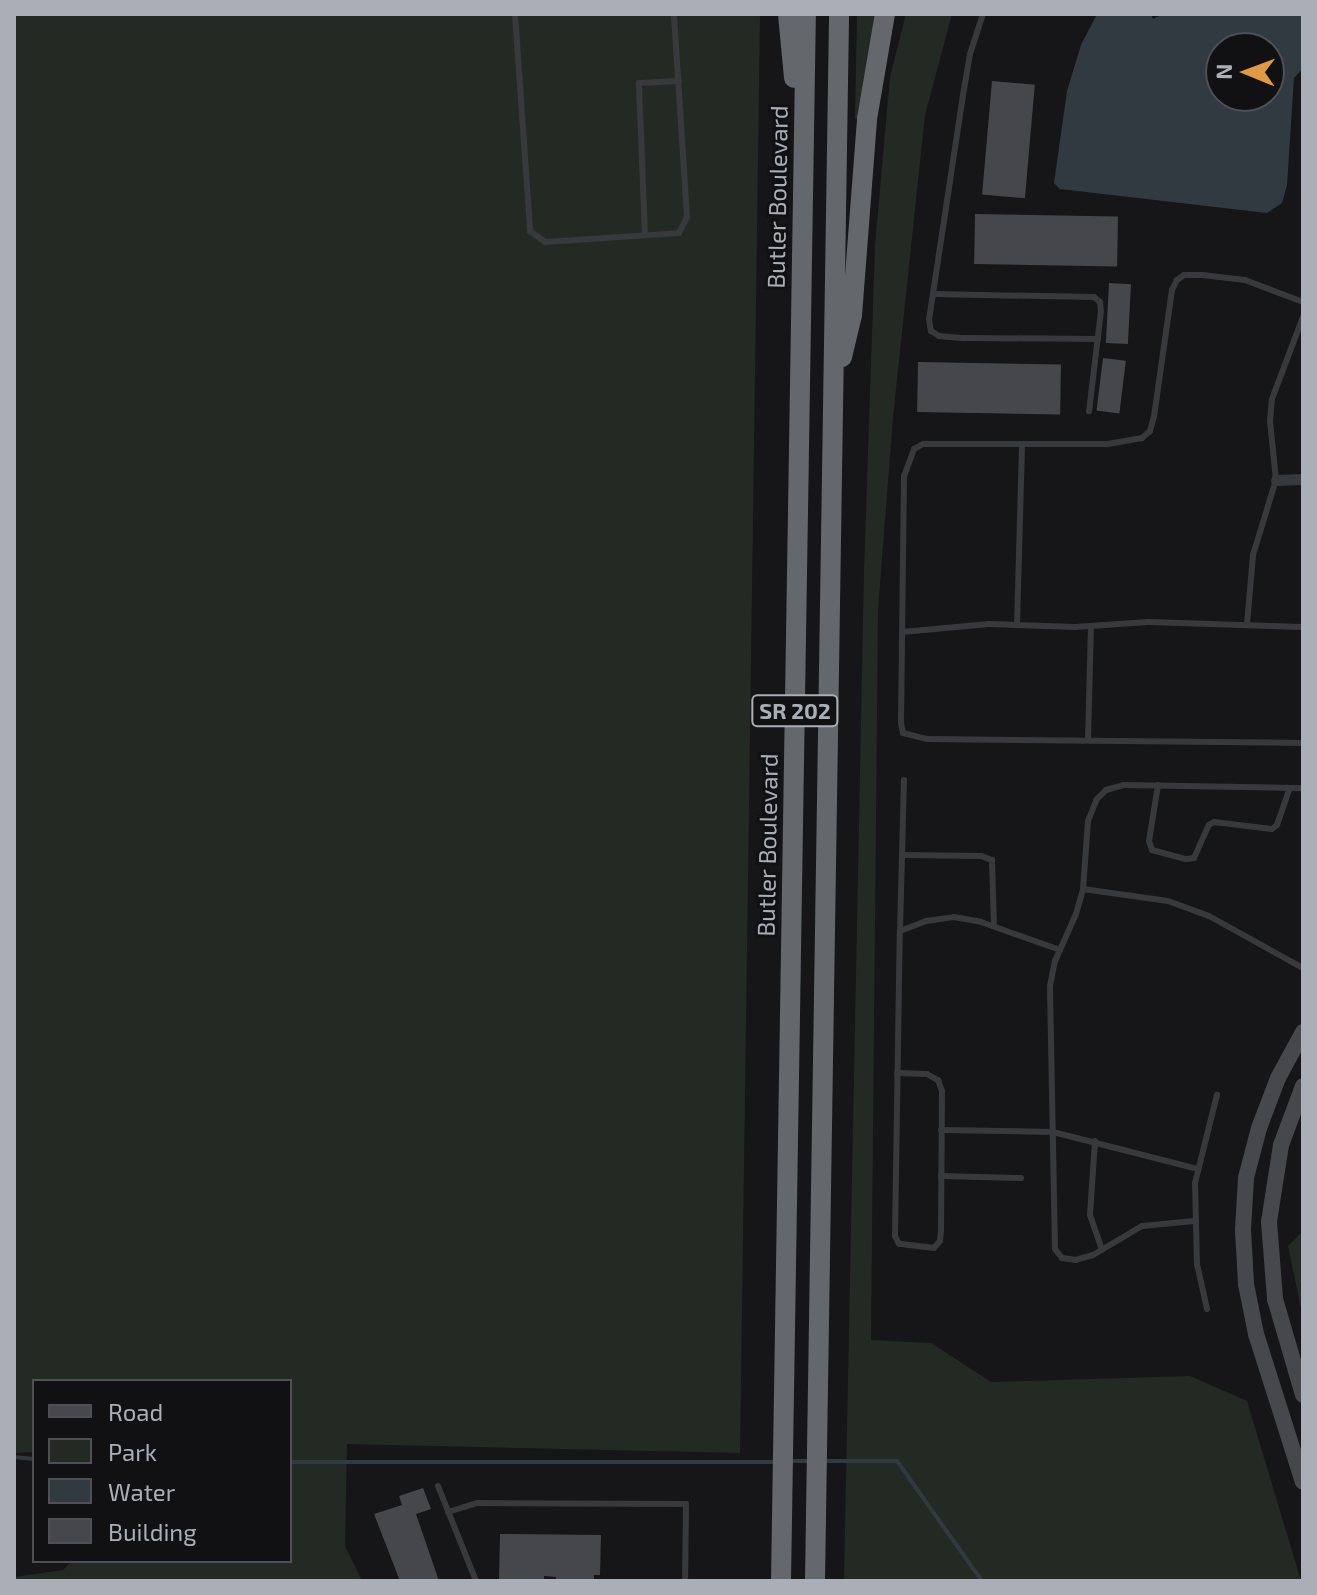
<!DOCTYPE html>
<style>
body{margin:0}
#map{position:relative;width:1317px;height:1595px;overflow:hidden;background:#161618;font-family:"Exo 2",sans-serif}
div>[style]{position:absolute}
.green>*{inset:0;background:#232a23}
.water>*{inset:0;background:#313a40}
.stream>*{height:4px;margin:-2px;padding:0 2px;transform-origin:2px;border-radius:2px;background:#313a40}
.building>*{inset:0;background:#45474b;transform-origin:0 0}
.service>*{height:6px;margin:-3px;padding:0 3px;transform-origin:3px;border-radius:3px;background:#38393d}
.minor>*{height:11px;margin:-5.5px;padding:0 5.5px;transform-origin:5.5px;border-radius:5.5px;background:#38393d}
.secondary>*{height:16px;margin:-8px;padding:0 8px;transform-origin:8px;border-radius:8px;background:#46484c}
.motorway>*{height:20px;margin:-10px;padding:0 10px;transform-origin:10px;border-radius:10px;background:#64686d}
span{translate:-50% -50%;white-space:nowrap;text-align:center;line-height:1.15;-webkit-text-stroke:6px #111113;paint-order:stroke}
.shield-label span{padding:2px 6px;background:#111113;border:2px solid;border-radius:6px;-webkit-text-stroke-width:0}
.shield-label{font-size:22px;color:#aaafb7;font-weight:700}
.street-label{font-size:24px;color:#aaafb7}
.frame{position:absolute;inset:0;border:16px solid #aaafb7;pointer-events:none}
.legend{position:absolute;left:32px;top:1379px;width:260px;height:184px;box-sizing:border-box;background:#111113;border:2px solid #4e5055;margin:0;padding:10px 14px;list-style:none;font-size:24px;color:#aaafb7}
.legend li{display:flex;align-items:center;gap:16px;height:40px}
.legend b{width:40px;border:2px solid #4e5055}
.north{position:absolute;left:1205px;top:32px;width:80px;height:80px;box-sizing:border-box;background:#111113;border:2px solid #4e5055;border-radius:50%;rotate:271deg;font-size:22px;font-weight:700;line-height:32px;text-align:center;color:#aaafb7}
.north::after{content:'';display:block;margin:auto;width:28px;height:36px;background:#e09946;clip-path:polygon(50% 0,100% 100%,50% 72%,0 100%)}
</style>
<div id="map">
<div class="green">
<div style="clip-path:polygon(14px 14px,760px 14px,740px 1453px,347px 1444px,345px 1546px,362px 1581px,14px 1581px,14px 1577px,63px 1570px,72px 1561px,290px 1561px,290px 1381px,34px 1381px,34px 1452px,14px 1453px)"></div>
<div style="clip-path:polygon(857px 14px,878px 14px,861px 119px,855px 119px)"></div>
<div style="clip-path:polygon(906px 14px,952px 14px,925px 115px,893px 417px,878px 610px,871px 1340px,931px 1343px,991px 1382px,1190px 1376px,1247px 1401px,1301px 1581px,844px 1581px,864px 572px,875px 245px,890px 77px)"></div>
<div style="clip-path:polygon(1303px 1231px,1303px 1318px,1288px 1246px)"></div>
</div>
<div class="water">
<div style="clip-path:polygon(evenodd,1097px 14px,1151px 14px,1153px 19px,1163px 14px,1303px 14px,1303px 68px,1294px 78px,1287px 185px,1282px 203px,1267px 213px,1060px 189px,1054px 183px,1067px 91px,1081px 45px,1097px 14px,1221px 48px,1269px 48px,1269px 96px,1221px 96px,1221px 48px)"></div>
</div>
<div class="stream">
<div style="left:14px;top:1457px;width:20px;rotate:6deg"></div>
<div style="left:788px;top:1461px;width:24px"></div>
<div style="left:824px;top:1461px;width:73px"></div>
<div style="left:897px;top:1461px;width:147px;rotate:54.7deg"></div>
<div style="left:290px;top:1462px;width:486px"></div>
</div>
<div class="building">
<div style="left:992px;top:81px;width:43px;height:114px;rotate:5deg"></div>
<div style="left:975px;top:214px;width:143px;height:50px;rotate:1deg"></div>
<div style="left:1109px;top:283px;width:22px;height:60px;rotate:3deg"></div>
<div style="left:1103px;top:358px;width:23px;height:53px;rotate:7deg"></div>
<div style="left:918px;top:362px;width:143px;height:50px;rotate:1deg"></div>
<div style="clip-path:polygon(423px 1488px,431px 1509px,416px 1514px,439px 1581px,400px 1581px,374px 1514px,402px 1505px,399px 1496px)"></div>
<div style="clip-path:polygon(500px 1534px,601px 1535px,600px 1575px,594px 1575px,594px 1581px,556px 1581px,556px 1577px,544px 1576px,544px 1581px,499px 1581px)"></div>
</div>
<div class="service">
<div style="left:515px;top:14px;width:218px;rotate:86deg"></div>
<div style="left:530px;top:231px;width:19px;rotate:36deg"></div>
<div style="left:545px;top:242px;width:134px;rotate:-3.8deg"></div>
<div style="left:679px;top:233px;width:18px;rotate:-63deg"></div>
<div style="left:687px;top:217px;width:203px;rotate:-93.7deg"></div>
<div style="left:983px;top:14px;width:42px;rotate:108deg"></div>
<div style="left:970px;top:54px;width:42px;rotate:99.7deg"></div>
<div style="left:963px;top:95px;width:227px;rotate:98.6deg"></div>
<div style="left:929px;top:319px;width:12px;rotate:81deg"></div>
<div style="left:931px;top:331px;width:9px;rotate:32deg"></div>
<div style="left:939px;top:336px;width:25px;rotate:5deg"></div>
<div style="left:964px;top:338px;width:134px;rotate:0.4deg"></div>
<div style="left:645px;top:235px;width:152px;rotate:-92.3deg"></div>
<div style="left:639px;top:83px;width:40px;rotate:-2.9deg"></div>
<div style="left:933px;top:294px;width:161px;rotate:1.1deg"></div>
<div style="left:1094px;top:297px;width:8px;rotate:40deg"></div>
<div style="left:1100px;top:302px;width:9px;rotate:84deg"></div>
<div style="left:1101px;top:311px;width:101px;rotate:96.8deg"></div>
<div style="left:1303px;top:302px;width:62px;rotate:-159.2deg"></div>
<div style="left:1245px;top:280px;width:43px;rotate:-173.4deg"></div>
<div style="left:1202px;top:275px;width:18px;rotate:180deg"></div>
<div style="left:1184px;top:275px;width:9px;rotate:144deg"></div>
<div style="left:1177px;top:280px;width:11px;rotate:117deg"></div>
<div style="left:1172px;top:290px;width:127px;rotate:98.1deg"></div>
<div style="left:1154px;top:416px;width:16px;rotate:105deg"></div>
<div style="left:1150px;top:431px;width:11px;rotate:139deg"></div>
<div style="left:1142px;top:438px;width:36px;rotate:170deg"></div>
<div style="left:1107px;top:444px;width:184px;rotate:180deg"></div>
<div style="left:923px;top:444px;width:10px;rotate:151deg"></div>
<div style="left:914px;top:449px;width:29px;rotate:110deg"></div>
<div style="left:904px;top:476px;width:247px;rotate:90.7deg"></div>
<div style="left:901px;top:723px;width:10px;rotate:79deg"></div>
<div style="left:903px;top:733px;width:25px;rotate:14deg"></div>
<div style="left:927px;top:739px;width:376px;rotate:0.6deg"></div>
<div style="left:1247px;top:624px;width:69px;rotate:-85deg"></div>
<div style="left:1253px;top:555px;width:78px;rotate:-73deg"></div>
<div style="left:1276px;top:480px;width:59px;rotate:-95.8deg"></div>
<div style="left:1270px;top:421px;width:22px;rotate:-85deg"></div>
<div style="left:1272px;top:399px;width:88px;rotate:-69.3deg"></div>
<div style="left:1017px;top:625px;width:181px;rotate:-88.4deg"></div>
<div style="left:902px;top:632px;width:87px;rotate:-5.3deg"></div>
<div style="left:989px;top:624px;width:86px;rotate:2deg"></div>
<div style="left:1075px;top:627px;width:74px;rotate:-3.9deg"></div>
<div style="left:1149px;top:622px;width:154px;rotate:1.9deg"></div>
<div style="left:1088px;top:740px;width:114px;rotate:-88.5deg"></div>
<div style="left:1158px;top:785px;width:57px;rotate:99.1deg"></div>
<div style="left:1149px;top:841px;width:9px;rotate:72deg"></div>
<div style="left:1152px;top:850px;width:35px;rotate:15deg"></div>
<div style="left:1186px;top:859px;width:8px;rotate:-7deg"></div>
<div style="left:1194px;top:858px;width:36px;rotate:-66deg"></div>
<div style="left:1209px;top:825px;width:6px;rotate:-31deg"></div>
<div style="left:1214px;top:822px;width:58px;rotate:6.9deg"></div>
<div style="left:1272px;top:829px;width:6px;rotate:-39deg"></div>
<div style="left:1277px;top:825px;width:39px;rotate:-71deg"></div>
<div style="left:903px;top:855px;width:78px;rotate:0.7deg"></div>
<div style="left:981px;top:856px;width:12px;rotate:20deg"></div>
<div style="left:992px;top:860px;width:66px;rotate:88.3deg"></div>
<div style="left:1083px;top:889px;width:86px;rotate:8deg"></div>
<div style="left:1168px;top:901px;width:44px;rotate:20.1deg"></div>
<div style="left:1209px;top:916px;width:107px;rotate:29deg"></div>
<div style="left:900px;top:931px;width:28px;rotate:-21deg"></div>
<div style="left:926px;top:921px;width:28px;rotate:-8deg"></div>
<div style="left:954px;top:917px;width:27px;rotate:10deg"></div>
<div style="left:981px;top:922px;width:84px;rotate:19.5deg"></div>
<div style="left:897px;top:1073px;width:30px;rotate:2deg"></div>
<div style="left:927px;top:1074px;width:13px;rotate:29deg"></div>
<div style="left:938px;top:1080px;width:12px;rotate:70deg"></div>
<div style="left:942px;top:1091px;width:140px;rotate:90.4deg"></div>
<div style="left:941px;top:1231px;width:10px;rotate:96deg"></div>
<div style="left:940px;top:1241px;width:9px;rotate:131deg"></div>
<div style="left:934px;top:1248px;width:35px;rotate:-173deg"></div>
<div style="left:899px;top:1244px;width:9px;rotate:-117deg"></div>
<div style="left:895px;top:1236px;width:305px;rotate:-89.1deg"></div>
<div style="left:900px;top:931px;width:151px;rotate:-88.5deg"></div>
<div style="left:941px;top:1130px;width:112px;rotate:1deg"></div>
<div style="left:1053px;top:1132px;width:150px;rotate:14.3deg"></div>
<div style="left:1095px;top:1141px;width:74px;rotate:93.9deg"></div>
<div style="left:1090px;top:1215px;width:37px;rotate:71deg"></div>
<div style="left:941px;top:1176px;width:80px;rotate:1.4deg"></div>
<div style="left:1194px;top:1221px;width:52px;rotate:174.5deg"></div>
<div style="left:1142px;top:1226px;width:57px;rotate:149.4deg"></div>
<div style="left:1093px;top:1255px;width:18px;rotate:164deg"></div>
<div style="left:1076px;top:1260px;width:14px;rotate:-172deg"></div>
<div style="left:1062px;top:1258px;width:11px;rotate:-128deg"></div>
<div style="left:1055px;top:1249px;width:263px;rotate:-91.1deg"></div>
<div style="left:1050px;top:986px;width:25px;rotate:-79deg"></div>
<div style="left:1055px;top:961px;width:51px;rotate:-65.9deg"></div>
<div style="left:1076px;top:914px;width:26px;rotate:-74deg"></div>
<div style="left:1083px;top:889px;width:68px;rotate:-85.8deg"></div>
<div style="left:1088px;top:821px;width:24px;rotate:-68deg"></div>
<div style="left:1097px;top:799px;width:13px;rotate:-45deg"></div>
<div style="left:1106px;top:790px;width:18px;rotate:-16deg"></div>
<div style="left:1123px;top:785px;width:180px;rotate:1deg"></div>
<div style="left:1207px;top:1309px;width:46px;rotate:-102.5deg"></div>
<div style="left:1197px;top:1264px;width:81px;rotate:-91.4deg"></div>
<div style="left:1195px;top:1183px;width:91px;rotate:-76deg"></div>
<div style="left:438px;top:1486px;width:102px;rotate:68.2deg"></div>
<div style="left:448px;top:1512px;width:30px;rotate:-17deg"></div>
<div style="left:477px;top:1503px;width:209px;rotate:0.3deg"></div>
<div style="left:686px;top:1504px;width:77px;rotate:90.7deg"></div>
</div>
<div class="minor">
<div style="left:1276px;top:480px;width:27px;rotate:-2deg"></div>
</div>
<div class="secondary">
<div style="left:1303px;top:1032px;width:52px;rotate:118.5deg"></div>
<div style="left:1278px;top:1078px;width:53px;rotate:110.8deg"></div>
<div style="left:1259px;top:1128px;width:52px;rotate:104.6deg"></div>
<div style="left:1246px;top:1178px;width:52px;rotate:93.3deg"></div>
<div style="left:1243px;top:1230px;width:54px;rotate:86.8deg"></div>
<div style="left:1246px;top:1284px;width:51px;rotate:78.7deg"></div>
<div style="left:1256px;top:1334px;width:155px;rotate:72.4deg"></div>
<div style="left:1303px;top:1086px;width:63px;rotate:110.4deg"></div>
<div style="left:1281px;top:1145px;width:78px;rotate:98.9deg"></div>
<div style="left:1269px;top:1222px;width:77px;rotate:85.5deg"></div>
<div style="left:1275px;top:1299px;width:100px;rotate:73.7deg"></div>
</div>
<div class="motorway">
<div style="left:788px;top:14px;width:64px;rotate:84.6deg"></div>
<div style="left:842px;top:357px;width:43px;rotate:-76.6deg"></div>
<div style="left:852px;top:315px;width:197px;rotate:-85.6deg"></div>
<div style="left:867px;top:119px;width:107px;rotate:-80.3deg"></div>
<div style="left:781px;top:1581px;width:1567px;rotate:-89.09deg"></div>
<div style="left:815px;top:1581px;width:1567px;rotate:-89.12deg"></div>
</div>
<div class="shield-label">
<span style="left:795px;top:711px">SR 202</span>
</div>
<div class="street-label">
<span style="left:777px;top:197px;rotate:-89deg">Butler Boulevard</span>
<span style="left:767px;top:845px;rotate:-89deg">Butler Boulevard</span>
</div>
<div class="frame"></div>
<ul class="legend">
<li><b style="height:10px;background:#46484c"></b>Road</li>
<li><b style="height:22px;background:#232a23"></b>Park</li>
<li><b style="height:22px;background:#313a40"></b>Water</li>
<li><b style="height:22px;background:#45474b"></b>Building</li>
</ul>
<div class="north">N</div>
</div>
